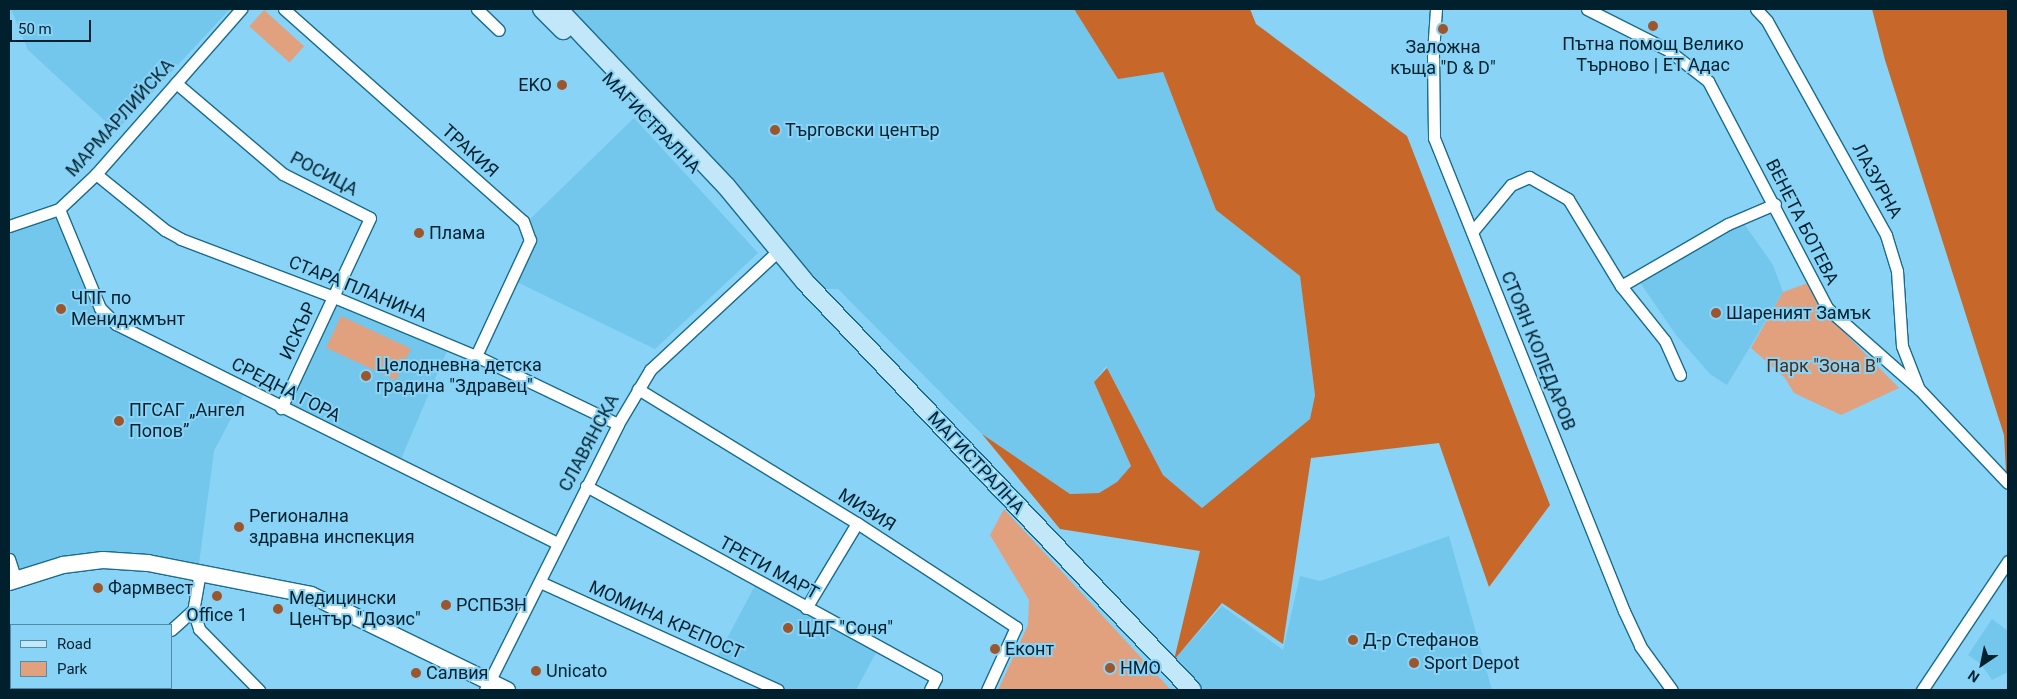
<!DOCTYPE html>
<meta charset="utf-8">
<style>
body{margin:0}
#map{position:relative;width:2017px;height:699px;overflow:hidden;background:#88d3f6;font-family:Roboto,sans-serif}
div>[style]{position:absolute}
.built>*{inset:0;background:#73c6ec;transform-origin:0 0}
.green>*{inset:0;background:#e1a17f;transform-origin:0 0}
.forest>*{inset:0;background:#c7672a}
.roads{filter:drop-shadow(1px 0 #1a6c8b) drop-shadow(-1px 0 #1a6c8b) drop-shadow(0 1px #1a6c8b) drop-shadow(0 -1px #1a6c8b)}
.street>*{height:11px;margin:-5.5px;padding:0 5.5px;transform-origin:5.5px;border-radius:5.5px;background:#fff}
.secondary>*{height:16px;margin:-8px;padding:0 8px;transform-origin:8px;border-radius:8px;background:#fff}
.primary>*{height:18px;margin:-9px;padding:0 9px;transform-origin:9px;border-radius:9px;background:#c2e7f9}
.dots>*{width:14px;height:14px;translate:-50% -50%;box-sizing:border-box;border:2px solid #88d3f6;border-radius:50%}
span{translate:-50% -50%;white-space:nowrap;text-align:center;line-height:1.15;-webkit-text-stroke:4px #88d3f6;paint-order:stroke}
.poi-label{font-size:18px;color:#00202d}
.right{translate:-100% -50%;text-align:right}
.left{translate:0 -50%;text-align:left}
.street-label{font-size:18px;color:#00202d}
.park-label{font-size:18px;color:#532b13}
.frame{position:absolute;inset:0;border:10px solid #00202d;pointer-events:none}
.legend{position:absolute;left:10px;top:624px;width:162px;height:65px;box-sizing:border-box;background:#88d3f6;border:1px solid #528ba6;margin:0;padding:6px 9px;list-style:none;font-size:15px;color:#00202d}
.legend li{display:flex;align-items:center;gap:10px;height:25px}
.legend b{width:25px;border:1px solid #528ba6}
.north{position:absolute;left:1957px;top:639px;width:50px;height:50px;-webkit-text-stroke:4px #88d3f6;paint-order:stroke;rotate:214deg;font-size:14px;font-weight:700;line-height:20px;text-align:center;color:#00202d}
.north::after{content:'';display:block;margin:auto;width:18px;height:22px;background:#00202d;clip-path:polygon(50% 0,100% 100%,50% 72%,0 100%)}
.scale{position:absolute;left:10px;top:20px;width:81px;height:22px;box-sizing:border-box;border:2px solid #00202d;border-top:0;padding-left:6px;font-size:15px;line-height:18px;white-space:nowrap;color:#00202d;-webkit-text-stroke:4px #88d3f6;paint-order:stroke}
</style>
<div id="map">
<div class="built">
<div style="clip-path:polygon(11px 9px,230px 9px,116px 131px,28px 50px)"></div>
<div style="clip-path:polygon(564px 9px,1074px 9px,1118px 78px,1163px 72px,1216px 210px,1300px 276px,1315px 395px,1310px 419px,1202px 508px,1163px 475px,1106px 366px,1094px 382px,1131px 466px,1117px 482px,1099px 493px,1070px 494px,982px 434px,838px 289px,826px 289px)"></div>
<div style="clip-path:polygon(634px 118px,758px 253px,655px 349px,515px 281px,534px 240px,527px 222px)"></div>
<div style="clip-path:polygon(59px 209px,100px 308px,116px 324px,246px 390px,214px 451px,198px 571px,103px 560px,16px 580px,9px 559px,9px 226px)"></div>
<div style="clip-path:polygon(1742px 221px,1773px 265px,1783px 292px,1727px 385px,1710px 374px,1676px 335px,1639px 281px)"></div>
<div style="left:334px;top:297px;width:125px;height:122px;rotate:23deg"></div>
<div style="clip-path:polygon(1449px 536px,1492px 690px,1205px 690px,1174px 660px,1222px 606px,1283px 650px,1300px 576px,1320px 581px)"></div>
<div style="clip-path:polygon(757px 582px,879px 647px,856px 690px,778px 690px,715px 661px)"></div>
<div style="clip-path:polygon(1992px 619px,2008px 631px,2008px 672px,1992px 680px,1981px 664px,1968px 655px)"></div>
</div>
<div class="green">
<div style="left:264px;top:10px;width:54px;height:22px;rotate:42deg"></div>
<div style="clip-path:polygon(1808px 283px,1826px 314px,1899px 388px,1841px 415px,1794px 393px,1785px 378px,1751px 348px,1783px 292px)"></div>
<div style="left:341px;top:316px;width:77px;height:35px;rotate:25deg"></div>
<div style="clip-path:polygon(1004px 509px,1171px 690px,998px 690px,1028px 625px,1029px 600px,990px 535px)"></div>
</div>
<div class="forest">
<div style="clip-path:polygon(1074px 9px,1250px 9px,1256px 24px,1407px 136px,1550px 505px,1489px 587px,1439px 443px,1311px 458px,1283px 644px,1222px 603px,1174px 660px,1200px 551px,1060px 529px,982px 434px,1070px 494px,1099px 493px,1117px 482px,1131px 466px,1094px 382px,1107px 368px,1163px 475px,1202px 508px,1310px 419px,1315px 395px,1300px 276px,1216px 210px,1163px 72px,1118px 79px)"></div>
<div style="clip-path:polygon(1872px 9px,2008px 9px,2008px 507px,2004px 435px,1885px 60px)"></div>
</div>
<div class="roads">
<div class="street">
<div style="left:284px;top:9px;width:319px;rotate:41.6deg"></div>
<div style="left:523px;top:221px;width:20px;rotate:70deg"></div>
<div style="left:530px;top:240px;width:128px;rotate:115deg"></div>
<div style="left:477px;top:9px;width:30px;rotate:44deg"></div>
<div style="left:1436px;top:9px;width:44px;rotate:93.9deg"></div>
<div style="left:1433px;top:53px;width:85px;rotate:89.3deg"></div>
<div style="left:1434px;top:138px;width:510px;rotate:68.12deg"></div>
<div style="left:1624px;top:611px;width:38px;rotate:65deg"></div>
<div style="left:1640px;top:646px;width:54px;rotate:54deg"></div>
<div style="left:1587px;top:9px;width:91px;rotate:26.8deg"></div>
<div style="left:1668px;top:50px;width:51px;rotate:37.8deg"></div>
<div style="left:1708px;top:81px;width:256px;rotate:62.3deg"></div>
<div style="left:1827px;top:308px;width:123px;rotate:41.4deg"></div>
<div style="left:1919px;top:389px;width:129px;rotate:46.6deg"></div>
<div style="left:1756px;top:9px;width:16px;rotate:47deg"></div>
<div style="left:1767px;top:21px;width:245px;rotate:60.9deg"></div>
<div style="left:1886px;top:235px;width:38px;rotate:73deg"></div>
<div style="left:1897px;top:271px;width:75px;rotate:86.2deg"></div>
<div style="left:1902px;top:346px;width:44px;rotate:68.7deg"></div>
<div style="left:176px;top:83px;width:140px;rotate:40.4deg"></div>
<div style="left:283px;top:174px;width:97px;rotate:26.8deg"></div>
<div style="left:370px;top:218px;width:210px;rotate:115.1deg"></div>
<div style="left:96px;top:174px;width:89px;rotate:39.1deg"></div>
<div style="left:165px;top:230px;width:18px;rotate:29deg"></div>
<div style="left:181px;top:239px;width:164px;rotate:20.8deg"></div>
<div style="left:334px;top:297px;width:154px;rotate:22.6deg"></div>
<div style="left:476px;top:356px;width:157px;rotate:25.6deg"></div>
<div style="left:59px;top:209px;width:107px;rotate:67.5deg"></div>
<div style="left:100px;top:308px;width:23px;rotate:45deg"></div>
<div style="left:116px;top:324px;width:493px;rotate:26.4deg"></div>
<div style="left:9px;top:226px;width:53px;rotate:-18.8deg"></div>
<div style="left:59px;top:209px;width:51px;rotate:-43.4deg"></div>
<div style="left:96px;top:174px;width:220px;rotate:-48.7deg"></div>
<div style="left:1472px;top:232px;width:61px;rotate:-50.3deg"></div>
<div style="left:1511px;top:185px;width:20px;rotate:-24deg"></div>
<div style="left:1529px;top:177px;width:45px;rotate:29.4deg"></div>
<div style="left:1568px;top:199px;width:102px;rotate:58.7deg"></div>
<div style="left:1621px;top:286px;width:70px;rotate:51.3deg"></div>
<div style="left:1665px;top:341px;width:37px;rotate:66deg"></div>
<div style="left:1621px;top:286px;width:124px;rotate:-30.1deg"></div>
<div style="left:1728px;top:224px;width:51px;rotate:-23.1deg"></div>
<div style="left:638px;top:389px;width:257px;rotate:31.5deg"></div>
<div style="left:857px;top:523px;width:190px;rotate:33.2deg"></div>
<div style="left:1016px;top:627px;width:69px;rotate:114.7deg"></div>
<div style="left:586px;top:486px;width:399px;rotate:28.7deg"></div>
<div style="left:936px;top:678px;width:13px;rotate:117deg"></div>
<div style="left:9px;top:559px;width:22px;rotate:72deg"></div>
<div style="left:200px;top:572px;width:39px;rotate:100deg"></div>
<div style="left:193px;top:610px;width:20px;rotate:72deg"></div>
<div style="left:199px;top:629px;width:86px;rotate:45.5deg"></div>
<div style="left:540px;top:582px;width:261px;rotate:24.4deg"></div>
<div style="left:806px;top:608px;width:99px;rotate:-59deg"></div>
<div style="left:171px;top:630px;width:30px;rotate:-42deg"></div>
<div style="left:9px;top:672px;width:4px;rotate:-56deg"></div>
<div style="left:69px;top:688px;width:3px;rotate:45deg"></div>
<div style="left:106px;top:690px;width:4px;rotate:-34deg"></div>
<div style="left:485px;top:690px;width:297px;rotate:-63.4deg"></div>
<div style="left:618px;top:424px;width:63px;rotate:-59.3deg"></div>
<div style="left:650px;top:370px;width:175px;rotate:-42.9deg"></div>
<div style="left:1922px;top:690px;width:155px;rotate:-56.3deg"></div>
</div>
<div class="secondary">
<div style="left:9px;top:582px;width:57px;rotate:-17.5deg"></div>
<div style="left:63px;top:565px;width:40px;rotate:-7.1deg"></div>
<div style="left:103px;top:560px;width:45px;rotate:3.8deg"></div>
<div style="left:148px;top:563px;width:166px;rotate:11.1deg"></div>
<div style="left:311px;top:595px;width:218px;rotate:25.9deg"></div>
</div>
<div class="primary">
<div style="left:542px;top:9px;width:30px;rotate:45deg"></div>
<div style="left:558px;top:9px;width:244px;rotate:46.5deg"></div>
<div style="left:726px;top:186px;width:124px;rotate:50.5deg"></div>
<div style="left:805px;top:282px;width:562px;rotate:46.51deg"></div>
</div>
</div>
<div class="dots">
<div style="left:1653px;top:26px;background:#9c562d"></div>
<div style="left:1443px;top:29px;background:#9c562d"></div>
<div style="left:562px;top:85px;background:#9c562d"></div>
<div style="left:775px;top:130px;background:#9c562d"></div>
<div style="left:419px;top:233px;background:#9c562d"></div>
<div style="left:61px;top:309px;background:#9c562d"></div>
<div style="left:1716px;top:313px;background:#9c562d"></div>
<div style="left:366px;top:376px;background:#9c562d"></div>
<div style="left:119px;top:421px;background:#9c562d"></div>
<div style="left:239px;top:527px;background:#9c562d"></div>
<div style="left:98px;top:588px;background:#9c562d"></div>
<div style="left:217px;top:596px;background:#9c562d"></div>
<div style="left:446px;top:605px;background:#9c562d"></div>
<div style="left:278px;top:609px;background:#9c562d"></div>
<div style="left:788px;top:628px;background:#9c562d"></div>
<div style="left:1353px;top:640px;background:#9c562d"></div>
<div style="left:995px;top:649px;background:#9c562d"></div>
<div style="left:1414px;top:663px;background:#9c562d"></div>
<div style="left:1110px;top:668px;background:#9c562d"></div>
<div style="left:536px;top:671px;background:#9c562d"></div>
<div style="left:416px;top:673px;background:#9c562d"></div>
</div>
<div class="poi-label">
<span style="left:1653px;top:55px">Пътна помощ Велико<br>Търново | ЕТ Адас</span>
<span style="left:1443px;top:58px">Заложна<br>къща "D &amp; D"</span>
<span class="right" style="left:552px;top:85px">EKO</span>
<span class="left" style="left:785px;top:130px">Търговски център</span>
<span class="left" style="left:429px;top:233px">Плама</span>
<span class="left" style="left:71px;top:309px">ЧПГ по<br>Мениджмънт</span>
<span class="left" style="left:1726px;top:313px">Шареният Замък</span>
<span class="left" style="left:376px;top:376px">Целодневна детска<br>градина "Здравец"</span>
<span class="left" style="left:129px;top:421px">ПГСАГ „Ангел<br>Попов”</span>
<span class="left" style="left:249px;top:527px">Регионална<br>здравна инспекция</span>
<span class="left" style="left:108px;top:588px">Фармвест</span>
<span class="left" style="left:289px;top:609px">Медицински<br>Център "Дозис"</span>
<span class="left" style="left:456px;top:605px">РСПБЗН</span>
<span style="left:217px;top:615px">Office 1</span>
<span class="left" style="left:798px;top:628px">ЦДГ "Соня"</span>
<span class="left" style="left:1363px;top:640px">Д-р Стефанов</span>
<span class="left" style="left:1005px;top:649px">Еконт</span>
<span class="left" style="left:1424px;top:663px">Sport Depot</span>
<span class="left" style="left:1120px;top:668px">HMO</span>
<span class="left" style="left:546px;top:671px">Unicato</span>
<span class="left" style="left:426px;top:673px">Салвия</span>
</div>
<div class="street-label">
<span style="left:120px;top:118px;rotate:-48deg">МАРМАРЛИЙСКА</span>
<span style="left:651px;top:123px;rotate:46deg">МАГИСТРАЛНА</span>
<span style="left:470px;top:151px;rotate:42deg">ТРАКИЯ</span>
<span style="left:324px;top:174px;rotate:28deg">РОСИЦА</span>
<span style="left:1877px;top:181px;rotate:61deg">ЛАЗУРНА</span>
<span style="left:1802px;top:222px;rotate:63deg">ВЕНЕТА БОТЕВА</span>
<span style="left:358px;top:289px;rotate:22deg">СТАРА ПЛАНИНА</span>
<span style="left:298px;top:331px;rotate:-65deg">ИСКЪР</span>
<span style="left:1538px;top:351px;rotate:68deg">СТОЯН КОЛЕДАРОВ</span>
<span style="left:286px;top:390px;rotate:27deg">СРЕДНА ГОРА</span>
<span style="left:589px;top:443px;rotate:-62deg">СЛАВЯНСКА</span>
<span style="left:976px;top:463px;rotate:47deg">МАГИСТРАЛНА</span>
<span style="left:867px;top:510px;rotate:32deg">МИЗИЯ</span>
<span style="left:769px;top:568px;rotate:29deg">ТРЕТИ МАРТ</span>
<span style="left:666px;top:620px;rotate:24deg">МОМИНА КРЕПОСТ</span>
</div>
<div class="park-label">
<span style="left:1824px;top:366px">Парк "Зона В"</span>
</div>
<div class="frame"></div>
<ul class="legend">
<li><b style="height:6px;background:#c2e7f9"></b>Road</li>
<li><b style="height:14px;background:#e1a17f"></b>Park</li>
</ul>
<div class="north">N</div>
<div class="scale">50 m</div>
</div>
